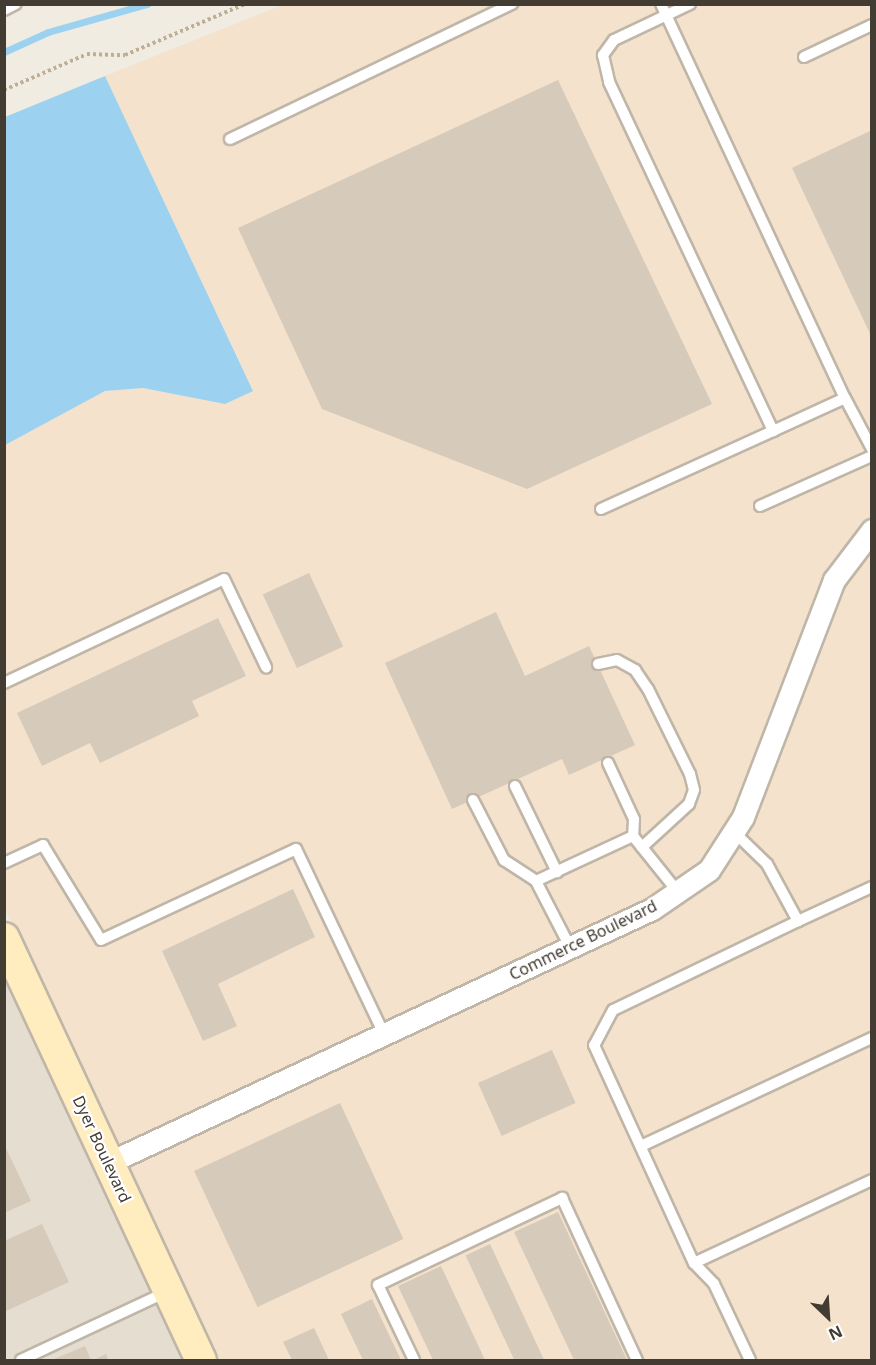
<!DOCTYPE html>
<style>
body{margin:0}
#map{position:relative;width:876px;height:1365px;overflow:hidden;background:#f1ece2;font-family:"Noto Sans",sans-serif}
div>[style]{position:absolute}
.residential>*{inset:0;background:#e5ded0}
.commercial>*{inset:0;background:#f4e2cc}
.water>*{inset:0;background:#9dd1f0}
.stream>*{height:7px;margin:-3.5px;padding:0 3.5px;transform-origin:3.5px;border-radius:3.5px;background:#9dd1f0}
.building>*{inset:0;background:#d6cabb;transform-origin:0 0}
.path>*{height:4px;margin-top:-2px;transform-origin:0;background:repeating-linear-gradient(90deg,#beae96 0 3px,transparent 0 6px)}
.roads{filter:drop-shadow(2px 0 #bfb6a8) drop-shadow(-2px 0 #bfb6a8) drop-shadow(0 2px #bfb6a8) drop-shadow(0 -2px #bfb6a8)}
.service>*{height:10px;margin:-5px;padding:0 5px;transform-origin:5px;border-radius:5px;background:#fff}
.minor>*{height:21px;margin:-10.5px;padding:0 10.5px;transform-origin:10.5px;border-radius:10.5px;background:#fff}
.secondary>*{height:30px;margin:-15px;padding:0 15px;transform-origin:15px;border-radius:15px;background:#ffecbf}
span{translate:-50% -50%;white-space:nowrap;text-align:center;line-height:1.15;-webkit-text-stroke:4.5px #fff;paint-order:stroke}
.street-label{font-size:16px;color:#433c33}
.frame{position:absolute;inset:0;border:6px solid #433c33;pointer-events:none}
.north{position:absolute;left:798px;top:1287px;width:60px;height:60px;-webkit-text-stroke:4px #fff;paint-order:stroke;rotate:155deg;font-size:16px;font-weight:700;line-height:24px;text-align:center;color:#433c33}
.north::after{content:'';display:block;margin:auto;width:21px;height:27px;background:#433c33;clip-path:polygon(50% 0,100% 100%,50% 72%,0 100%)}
</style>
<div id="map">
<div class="residential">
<div style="clip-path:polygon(4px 967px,187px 1360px,5px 1360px)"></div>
</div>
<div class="commercial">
<div style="clip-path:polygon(282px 5px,871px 5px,871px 1360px,214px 1360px,5px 909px,4px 445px,105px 391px,143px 388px,225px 404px,253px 390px,105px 76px)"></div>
</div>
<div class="water">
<div style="clip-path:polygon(105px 76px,253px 391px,225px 404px,143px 388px,105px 391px,5px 445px,5px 117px)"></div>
</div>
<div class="stream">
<div style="left:4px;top:52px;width:48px;rotate:-24.4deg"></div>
<div style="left:48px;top:32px;width:103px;rotate:-15.8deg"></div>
</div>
<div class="building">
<div style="clip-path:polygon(558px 80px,712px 404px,527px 489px,322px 409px,238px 228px)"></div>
<div style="clip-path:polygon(872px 130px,872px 338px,792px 168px)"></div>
<div style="left:309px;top:573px;width:81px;height:51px;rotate:65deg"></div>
<div style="clip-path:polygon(496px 612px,525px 676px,589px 646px,635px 745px,569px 775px,562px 759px,452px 809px,385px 663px)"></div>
<div style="clip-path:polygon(218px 618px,246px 676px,192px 701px,199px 716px,100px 763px,90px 743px,42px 766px,17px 713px)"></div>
<div style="clip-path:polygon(293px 889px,315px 937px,218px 984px,237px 1026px,203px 1041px,162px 951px)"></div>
<div style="left:552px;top:1050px;width:58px;height:81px;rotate:66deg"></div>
<div style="left:340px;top:1103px;width:150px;height:161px;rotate:65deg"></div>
<div style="clip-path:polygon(4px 1144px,31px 1201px,4px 1213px)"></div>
<div style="clip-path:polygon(558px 1212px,627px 1360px,574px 1360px,514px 1232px)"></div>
<div style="clip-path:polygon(42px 1224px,69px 1282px,6px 1311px,4px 1241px)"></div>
<div style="left:490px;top:1244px;width:128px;height:27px;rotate:65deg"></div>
<div style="clip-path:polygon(441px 1266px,485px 1360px,433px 1360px,398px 1286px)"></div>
<div style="clip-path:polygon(372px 1299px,401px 1360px,363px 1360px,341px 1314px)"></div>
<div style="clip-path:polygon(314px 1328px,329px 1360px,292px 1360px,283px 1342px)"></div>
<div style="clip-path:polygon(85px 1346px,91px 1360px,52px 1360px)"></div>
<div style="clip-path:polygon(106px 1354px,108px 1360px,93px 1360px)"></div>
</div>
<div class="path">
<div style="left:4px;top:90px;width:90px;rotate:-23.4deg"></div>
<div style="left:87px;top:54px;width:38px;rotate:2deg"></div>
<div style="left:125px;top:55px;width:130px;rotate:-23deg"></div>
</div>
<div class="roads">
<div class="service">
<div style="left:661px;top:4px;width:435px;rotate:65deg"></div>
<div style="left:690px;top:4px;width:84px;rotate:154.7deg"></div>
<div style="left:614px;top:40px;width:19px;rotate:126deg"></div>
<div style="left:603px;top:55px;width:28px;rotate:77deg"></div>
<div style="left:609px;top:82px;width:386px;rotate:64.8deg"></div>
<div style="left:773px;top:431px;width:79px;rotate:-24.6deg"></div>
<div style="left:845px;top:398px;width:58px;rotate:62.1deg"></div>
<div style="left:4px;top:10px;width:13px;rotate:-27deg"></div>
<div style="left:804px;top:57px;width:75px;rotate:-25.2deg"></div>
<div style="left:230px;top:139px;width:313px;rotate:-25.6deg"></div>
<div style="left:760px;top:506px;width:123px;rotate:-24.1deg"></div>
<div style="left:601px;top:509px;width:189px;rotate:-24.4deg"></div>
<div style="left:598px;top:664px;width:19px;rotate:-12deg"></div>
<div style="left:617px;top:660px;width:21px;rotate:29deg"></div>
<div style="left:635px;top:670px;width:23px;rotate:56deg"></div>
<div style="left:648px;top:689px;width:95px;rotate:63.7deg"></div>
<div style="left:690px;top:774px;width:16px;rotate:76deg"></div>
<div style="left:694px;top:790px;width:15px;rotate:110deg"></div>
<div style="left:689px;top:804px;width:64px;rotate:137.5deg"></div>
<div style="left:4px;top:683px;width:243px;rotate:-25.3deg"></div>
<div style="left:224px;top:579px;width:98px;rotate:64.5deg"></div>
<div style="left:608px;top:763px;width:62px;rotate:65.1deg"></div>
<div style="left:634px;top:819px;width:17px;rotate:93deg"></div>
<div style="left:515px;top:786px;width:96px;rotate:64deg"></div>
<div style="left:473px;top:800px;width:68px;rotate:62.7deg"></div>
<div style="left:504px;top:860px;width:38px;rotate:33deg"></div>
<div style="left:734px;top:832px;width:46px;rotate:44.1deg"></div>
<div style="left:767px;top:864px;width:65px;rotate:61.5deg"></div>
<div style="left:798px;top:921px;width:205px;rotate:154.3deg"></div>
<div style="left:613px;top:1010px;width:40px;rotate:118deg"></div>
<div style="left:594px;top:1045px;width:240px;rotate:65.4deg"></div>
<div style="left:694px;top:1263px;width:29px;rotate:46deg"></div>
<div style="left:714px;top:1284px;width:84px;rotate:64.7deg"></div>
<div style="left:4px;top:863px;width:43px;rotate:-24.8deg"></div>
<div style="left:43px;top:845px;width:111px;rotate:58.6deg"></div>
<div style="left:101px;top:940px;width:215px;rotate:-25deg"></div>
<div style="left:296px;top:849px;width:205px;rotate:64.6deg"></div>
<div style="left:798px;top:921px;width:81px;rotate:-24.7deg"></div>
<div style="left:570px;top:947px;width:74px;rotate:-117.3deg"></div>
<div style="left:536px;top:881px;width:107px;rotate:-24.9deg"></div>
<div style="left:633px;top:836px;width:70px;rotate:51.3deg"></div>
<div style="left:641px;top:1146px;width:255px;rotate:-25.1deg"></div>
<div style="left:694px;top:1263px;width:196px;rotate:-25deg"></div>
<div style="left:21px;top:1360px;width:162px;rotate:-25.1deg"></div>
<div style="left:414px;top:1360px;width:83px;rotate:-115.6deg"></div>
<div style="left:378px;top:1285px;width:204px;rotate:-25.3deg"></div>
<div style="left:562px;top:1198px;width:179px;rotate:65.2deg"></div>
</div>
<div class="minor">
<div style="left:108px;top:1163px;width:600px;rotate:-25.03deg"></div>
<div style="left:652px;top:909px;width:69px;rotate:-34.4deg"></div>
<div style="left:709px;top:870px;width:63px;rotate:-57.3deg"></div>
<div style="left:743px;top:817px;width:254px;rotate:-69deg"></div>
<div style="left:834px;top:580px;width:63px;rotate:-52.8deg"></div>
</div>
<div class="secondary">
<div style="left:4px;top:938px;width:466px;rotate:65deg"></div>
</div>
</div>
<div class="street-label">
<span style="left:583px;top:940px;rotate:-26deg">Commerce Boulevard</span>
<span style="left:102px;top:1149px;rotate:65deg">Dyer Boulevard</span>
</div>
<div class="frame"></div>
<div class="north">N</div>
</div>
